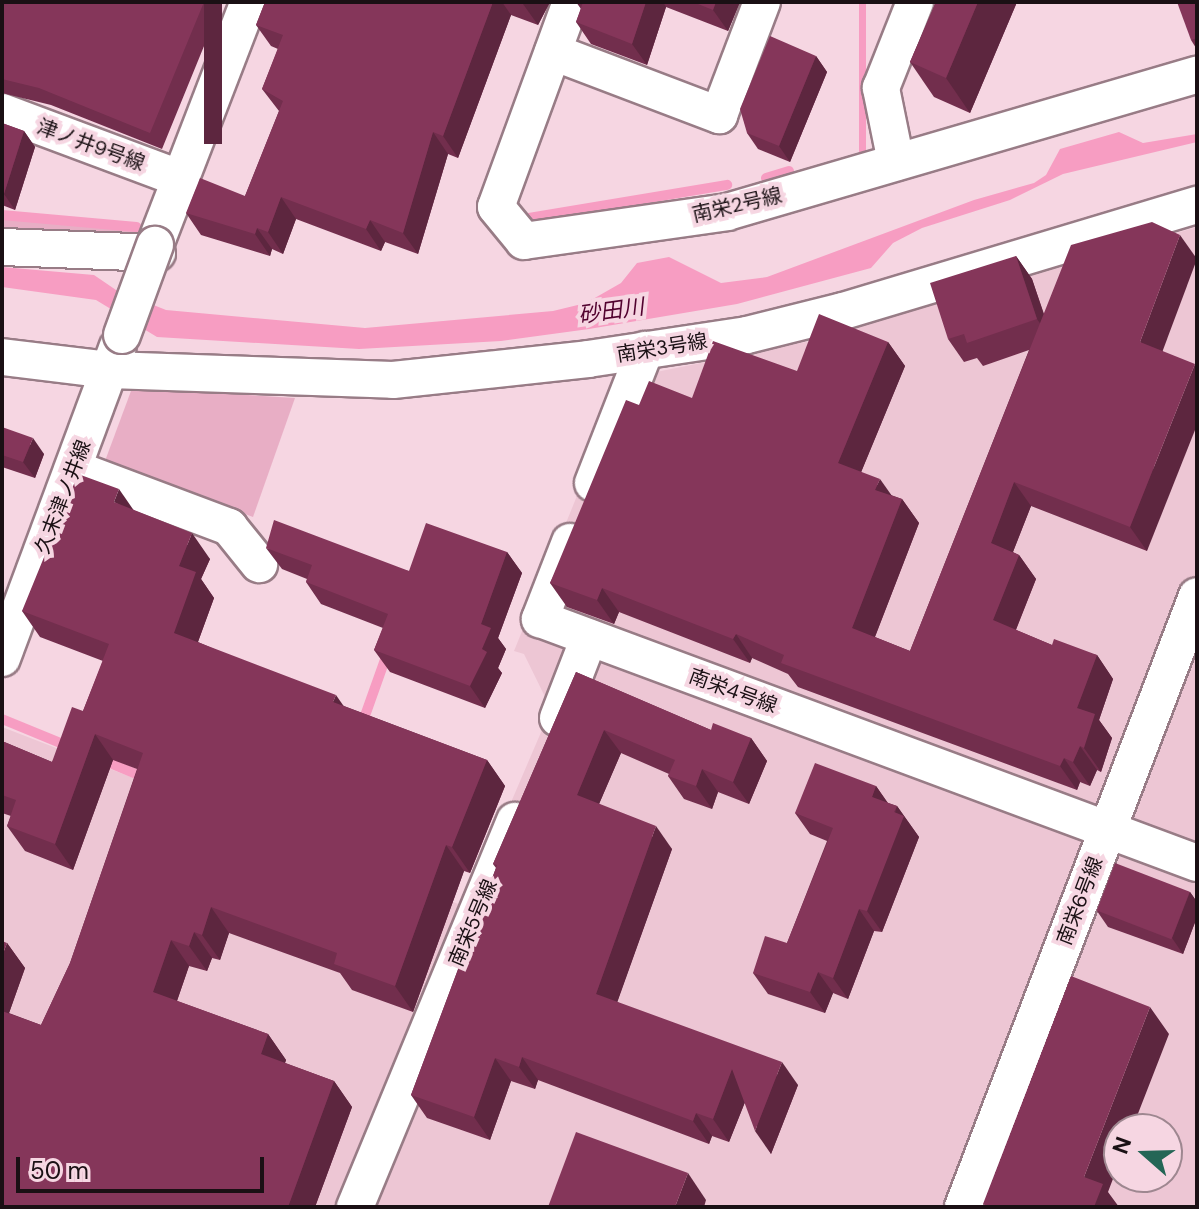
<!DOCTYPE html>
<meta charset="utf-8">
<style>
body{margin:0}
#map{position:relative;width:1199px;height:1209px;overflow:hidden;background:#f6d6e2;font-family:"DM Sans","Noto Sans JP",sans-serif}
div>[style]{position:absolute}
.built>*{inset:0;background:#edc6d4}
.green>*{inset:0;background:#e8aec5}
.water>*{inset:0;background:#f79dc2;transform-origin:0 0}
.stream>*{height:10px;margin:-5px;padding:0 5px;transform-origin:5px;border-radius:5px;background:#f79dc2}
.roads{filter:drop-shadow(2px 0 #987c86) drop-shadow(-2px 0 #987c86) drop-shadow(0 2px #987c86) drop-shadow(0 -2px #987c86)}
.minor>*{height:36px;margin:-18px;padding:0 18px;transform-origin:18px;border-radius:18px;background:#fff}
.bridges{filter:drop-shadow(2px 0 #987c86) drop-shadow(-2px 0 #987c86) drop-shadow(0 2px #987c86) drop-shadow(0 -2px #987c86)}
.minor-bridge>*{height:36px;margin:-18px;padding:0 18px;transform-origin:18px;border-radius:18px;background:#fff}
.wall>*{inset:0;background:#722e4d}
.shaded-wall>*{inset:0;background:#5d263f;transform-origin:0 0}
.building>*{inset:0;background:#85365a;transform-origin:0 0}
span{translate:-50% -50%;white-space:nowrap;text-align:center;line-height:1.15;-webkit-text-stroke:8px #f6d6e2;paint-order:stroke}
.street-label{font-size:20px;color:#1a1014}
.water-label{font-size:22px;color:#52022f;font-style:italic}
.frame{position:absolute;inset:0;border:4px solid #1a1014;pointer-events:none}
.north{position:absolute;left:1103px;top:1113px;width:80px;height:80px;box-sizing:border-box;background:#f6d6e2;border:2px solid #9e8790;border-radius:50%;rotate:290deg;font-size:22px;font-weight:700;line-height:32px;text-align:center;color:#1a1014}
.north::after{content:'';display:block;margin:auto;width:28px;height:36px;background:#246656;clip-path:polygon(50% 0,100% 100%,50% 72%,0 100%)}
.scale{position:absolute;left:16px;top:1157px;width:248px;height:36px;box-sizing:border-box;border:4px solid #1a1014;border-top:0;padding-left:10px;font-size:24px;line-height:28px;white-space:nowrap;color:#1a1014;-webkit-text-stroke:6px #f6d6e2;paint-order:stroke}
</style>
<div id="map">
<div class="built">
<div style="clip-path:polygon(evenodd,1197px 227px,1197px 1207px,2px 1207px,2px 727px,466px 907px,551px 709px,524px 654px,514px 651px,622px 385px,651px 373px,811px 341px,1197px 227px,1119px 1129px,1167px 1129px,1167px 1177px,1119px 1177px,1119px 1129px)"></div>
</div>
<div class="green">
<div style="clip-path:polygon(2px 217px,52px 222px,143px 230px,139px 240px,2px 235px)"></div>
<div style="clip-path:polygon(137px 388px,295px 398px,253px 517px,105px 461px,131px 391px)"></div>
</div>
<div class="water">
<div style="left:859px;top:2px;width:7px;height:180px"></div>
<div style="clip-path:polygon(1119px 132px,1143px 143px,1197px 134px,1197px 142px,1063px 174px,1010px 200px,922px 228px,893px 243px,871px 268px,737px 304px,589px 329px,501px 341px,359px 349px,157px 337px,96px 300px,2px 287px,2px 267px,94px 275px,116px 290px,166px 310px,365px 328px,553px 311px,586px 303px,621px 283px,637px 263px,669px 257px,721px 283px,767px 277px,974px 200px,1034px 183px,1046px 175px,1060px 149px)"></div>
</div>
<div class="stream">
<div style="left:766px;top:178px;width:24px;rotate:-17deg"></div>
<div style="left:2px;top:215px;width:135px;rotate:5.1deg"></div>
<div style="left:529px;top:218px;width:201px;rotate:-9.5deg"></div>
<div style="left:2px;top:719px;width:74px;rotate:22.4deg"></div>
<div style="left:361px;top:727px;width:81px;rotate:-70.4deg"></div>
<div style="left:100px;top:759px;width:52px;rotate:22.6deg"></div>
</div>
<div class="roads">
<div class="minor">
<div style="left:571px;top:2px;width:218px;rotate:110.1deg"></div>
<div style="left:496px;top:207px;width:44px;rotate:50.5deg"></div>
<div style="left:524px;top:241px;width:205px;rotate:-8.1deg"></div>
<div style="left:727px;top:212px;width:490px;rotate:-16.3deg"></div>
<div style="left:553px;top:52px;width:178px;rotate:20.8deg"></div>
<div style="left:719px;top:115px;width:121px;rotate:-69.2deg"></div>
<div style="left:2px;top:112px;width:191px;rotate:20.5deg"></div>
<div style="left:896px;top:162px;width:76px;rotate:-101.5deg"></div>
<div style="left:881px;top:88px;width:92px;rotate:-68.4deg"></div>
<div style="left:155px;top:245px;width:261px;rotate:-68.9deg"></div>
<div style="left:2px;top:247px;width:155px;rotate:2.2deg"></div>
<div style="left:2px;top:357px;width:109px;rotate:6.9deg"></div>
<div style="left:110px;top:370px;width:283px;rotate:2deg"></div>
<div style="left:393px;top:380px;width:196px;rotate:-6.1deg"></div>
<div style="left:588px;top:359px;width:161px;rotate:-8.6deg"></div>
<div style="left:747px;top:335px;width:99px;rotate:-14deg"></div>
<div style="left:843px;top:311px;width:370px;rotate:-16.7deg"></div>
<div style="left:75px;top:469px;width:165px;rotate:20.6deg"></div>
<div style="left:229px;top:527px;width:48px;rotate:51deg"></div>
<div style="left:593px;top:483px;width:143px;rotate:-68.6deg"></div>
<div style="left:570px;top:542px;width:83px;rotate:111.3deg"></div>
<div style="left:540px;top:619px;width:701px;rotate:20.37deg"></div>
<div style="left:2px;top:658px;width:331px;rotate:-69.6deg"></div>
<div style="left:558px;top:718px;width:86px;rotate:-68.8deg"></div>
<div style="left:355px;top:1207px;width:418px;rotate:-67.5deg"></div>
<div style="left:963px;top:1207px;width:654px;rotate:-69.04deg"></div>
</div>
</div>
<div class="bridges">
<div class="minor-bridge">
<div style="left:122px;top:335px;width:96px;rotate:-69.9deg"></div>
</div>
</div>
<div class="wall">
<div style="clip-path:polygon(2px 2px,222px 2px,162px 149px,51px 105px,2px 93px)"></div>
<div style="clip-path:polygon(265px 2px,550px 2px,538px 25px,511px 15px,458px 158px,448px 154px,418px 254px,385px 242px,381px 251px,296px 219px,283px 254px,272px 249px,270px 256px,201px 235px,186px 213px,245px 196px,279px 111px,262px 89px,278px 49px,271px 46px,256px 25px)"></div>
<div style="clip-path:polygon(576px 2px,740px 2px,728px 31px,666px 7px,647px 65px,591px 44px,576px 22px,581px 9px)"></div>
<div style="clip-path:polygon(936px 2px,1017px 2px,970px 113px,934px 97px,910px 62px)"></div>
<div style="clip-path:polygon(1197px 2px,1197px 48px,1196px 48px,1191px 40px)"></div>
<div style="clip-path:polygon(816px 56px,827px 72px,790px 162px,758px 149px,747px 133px)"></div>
<div style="clip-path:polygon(2px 123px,24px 131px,35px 147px,15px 210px,2px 205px)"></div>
<div style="clip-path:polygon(1016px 256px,1032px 279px,1044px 314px,1163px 351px,1147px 551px,1031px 506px,1013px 552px,1019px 555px,1036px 579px,1016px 630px,1052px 645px,1097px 655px,1113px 679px,1099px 720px,1112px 738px,1101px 772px,1097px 770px,1090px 786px,1080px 782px,1077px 790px,798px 687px,788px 674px,752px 658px,750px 663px,619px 612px,614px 624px,567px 607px,550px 583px,639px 405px,692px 398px,797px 371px,888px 342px,905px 366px,861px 472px,891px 495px,902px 499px,919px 523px,875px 637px,910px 651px,1029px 350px,983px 366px,977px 358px,964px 362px,948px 339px)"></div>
<div style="clip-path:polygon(2px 427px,44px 454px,35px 478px,2px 467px)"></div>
<div style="clip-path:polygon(133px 510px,210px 559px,201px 579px,214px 598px,198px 642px,344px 706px,487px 760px,505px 786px,470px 873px,464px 871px,413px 1012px,352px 990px,340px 973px,229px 933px,220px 960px,212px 958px,207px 971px,189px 966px,177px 1001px,268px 1034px,286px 1060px,285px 1063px,334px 1081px,352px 1107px,315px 1207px,2px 1207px,7px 943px,25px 968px,9px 1013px,41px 1025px,70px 963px,137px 769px,113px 760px,73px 870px,25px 851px,7px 826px,11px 816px,2px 813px,2px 741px,52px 762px,83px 711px,103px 661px,40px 637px,22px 611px)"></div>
<div style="clip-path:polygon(266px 548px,409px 571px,507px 552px,522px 573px,498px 638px,506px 649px,498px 668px,502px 673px,485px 708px,390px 672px,374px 650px,383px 628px,321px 604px,306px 582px,307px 579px,282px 569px)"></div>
<div style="clip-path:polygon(576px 672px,711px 730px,751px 738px,767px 761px,749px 804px,718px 792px,712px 809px,684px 799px,668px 776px,669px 774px,621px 753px,599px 804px,672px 849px,617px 1002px,798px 1085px,771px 1154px,745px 1102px,729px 1142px,712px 1136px,709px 1144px,538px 1080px,535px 1089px,511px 1081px,490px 1140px,427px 1118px,411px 1095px,496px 868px,493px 864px)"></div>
<div style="clip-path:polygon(876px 786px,888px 803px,897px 806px,919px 837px,882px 932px,874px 931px,848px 999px,833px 993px,825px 1013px,768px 994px,753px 973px,787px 943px,827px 841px,810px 834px,795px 813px)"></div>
<div style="clip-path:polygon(1190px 892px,1197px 902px,1197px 917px,1183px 954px,1108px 927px,1097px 911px)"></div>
</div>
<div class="shaded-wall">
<div style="left:204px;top:2px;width:18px;height:142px"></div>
<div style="clip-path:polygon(493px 2px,502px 2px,511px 15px,458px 158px,443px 136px)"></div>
<div style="clip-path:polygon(524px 2px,550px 2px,538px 25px,523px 4px)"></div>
<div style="clip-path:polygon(646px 2px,663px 2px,666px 7px,647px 65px,632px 44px)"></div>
<div style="clip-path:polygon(716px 2px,740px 2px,728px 31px,713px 10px)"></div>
<div style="clip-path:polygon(978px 2px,1017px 2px,970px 113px,946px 78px)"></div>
<div style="clip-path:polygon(816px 56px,827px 72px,790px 162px,779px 146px)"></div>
<div style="clip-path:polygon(24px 131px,35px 147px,15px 210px,4px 194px)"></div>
<div style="clip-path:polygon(433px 132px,448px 154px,418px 254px,403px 233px)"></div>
<div style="clip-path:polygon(281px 197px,296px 219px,283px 254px,268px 232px)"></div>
<div style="clip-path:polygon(370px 220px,385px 242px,381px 251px,366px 229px)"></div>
<div style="clip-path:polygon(257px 228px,272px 249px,270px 256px,255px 234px)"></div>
<div style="clip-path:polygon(1180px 235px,1197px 259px,1157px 366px,1140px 342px)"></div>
<div style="clip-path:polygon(1016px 256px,1032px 279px,1053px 342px,1037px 319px)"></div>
<div style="clip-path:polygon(888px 342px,905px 366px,855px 487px,838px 463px)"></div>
<div style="clip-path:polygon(1195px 364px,1197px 367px,1197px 425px,1147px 551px,1130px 527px)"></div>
<div style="clip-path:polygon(33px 438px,44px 454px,35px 478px,23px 462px)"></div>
<div style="clip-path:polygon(880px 479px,897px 503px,875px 490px)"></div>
<div style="clip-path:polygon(1014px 482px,1031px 506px,1007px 567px,991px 543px)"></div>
<div style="clip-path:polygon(119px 489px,137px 515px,114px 502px)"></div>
<div style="clip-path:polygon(902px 499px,919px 523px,869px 652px,852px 628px)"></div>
<div style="clip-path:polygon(192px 533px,210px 559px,201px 579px,214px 598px,192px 658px,174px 633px,179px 566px)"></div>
<div style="clip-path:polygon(507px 552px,522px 573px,498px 638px,506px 649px,498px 668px,502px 673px,485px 708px,470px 686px,481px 624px)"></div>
<div style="clip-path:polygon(1019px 555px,1036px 579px,1010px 644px,993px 620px)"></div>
<div style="clip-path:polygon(602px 588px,619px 612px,614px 624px,597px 600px)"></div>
<div style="clip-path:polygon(736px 634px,752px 658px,750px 663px,733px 639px)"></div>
<div style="clip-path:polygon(1097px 655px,1113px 679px,1099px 720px,1112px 738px,1101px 772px,1084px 748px,1077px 708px)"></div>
<div style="clip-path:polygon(336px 695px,354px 721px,333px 702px)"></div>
<div style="clip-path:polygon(604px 730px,621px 753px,593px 818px,577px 795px)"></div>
<div style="clip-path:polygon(95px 734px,113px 760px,73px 870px,55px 844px)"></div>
<div style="clip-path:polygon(751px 738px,767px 761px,749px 804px,733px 782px)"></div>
<div style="clip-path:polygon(1080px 746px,1097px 770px,1090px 786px,1073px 762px)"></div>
<div style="clip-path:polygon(1064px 758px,1080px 782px,1077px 790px,1060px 766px)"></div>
<div style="clip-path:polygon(487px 760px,505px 786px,470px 873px,452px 847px)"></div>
<div style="clip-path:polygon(702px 769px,718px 792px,712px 809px,696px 786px)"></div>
<div style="clip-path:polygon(876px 786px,891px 808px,872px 797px)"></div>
<div style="clip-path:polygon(897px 806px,919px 837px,882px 932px,867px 911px)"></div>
<div style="clip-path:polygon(656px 826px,672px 849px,612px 1017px,596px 994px)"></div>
<div style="clip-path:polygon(446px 845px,464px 871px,413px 1012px,395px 986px)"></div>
<div style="clip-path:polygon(1190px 892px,1197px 902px,1197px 917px,1183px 954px,1172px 938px)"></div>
<div style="clip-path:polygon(211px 907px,229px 933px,220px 960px,202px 935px)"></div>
<div style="clip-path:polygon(859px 909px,874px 931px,848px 999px,833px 978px)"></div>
<div style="clip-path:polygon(194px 932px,212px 958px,207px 971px,189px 946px)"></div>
<div style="clip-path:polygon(171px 940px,189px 966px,171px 1018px,153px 992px)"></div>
<div style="clip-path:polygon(7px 943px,25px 968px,3px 1030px,2px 956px)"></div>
<div style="clip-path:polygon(818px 972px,833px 993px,825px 1013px,810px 992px)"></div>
<div style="clip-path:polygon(1150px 1007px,1169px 1034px,1132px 1129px,1119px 1129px,1119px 1163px,1108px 1192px,1119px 1207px,1094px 1207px,1084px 1177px)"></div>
<div style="clip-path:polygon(268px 1034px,286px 1060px,279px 1080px,261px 1054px)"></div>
<div style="clip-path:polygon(522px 1057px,538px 1080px,535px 1089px,519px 1067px)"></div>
<div style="clip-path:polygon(495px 1058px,511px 1081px,490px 1140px,474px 1117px)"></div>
<div style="clip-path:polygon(782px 1062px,798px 1085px,771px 1154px,755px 1131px)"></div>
<div style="clip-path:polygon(732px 1069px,749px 1092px,729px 1142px,713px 1119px)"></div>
<div style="clip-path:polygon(334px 1081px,352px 1107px,315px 1207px,288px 1207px)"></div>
<div style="clip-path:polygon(696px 1113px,712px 1136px,709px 1144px,693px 1121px)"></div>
<div style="clip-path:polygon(688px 1173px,706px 1200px,704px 1207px,675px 1207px)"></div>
</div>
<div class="building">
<div style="clip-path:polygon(2px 2px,204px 2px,150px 133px,39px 88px,2px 79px)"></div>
<div style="clip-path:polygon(265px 2px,493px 2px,443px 136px,433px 132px,403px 233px,370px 220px,366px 229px,281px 197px,268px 232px,257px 228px,255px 234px,186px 213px,200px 178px,245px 196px,283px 101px,262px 89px,283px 35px,256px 25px)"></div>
<div style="clip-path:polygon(583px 2px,646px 2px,632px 44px,576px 22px)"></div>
<div style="clip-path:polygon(693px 2px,716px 2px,713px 10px)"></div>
<div style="clip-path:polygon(936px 2px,978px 2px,946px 78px,910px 62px)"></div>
<div style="clip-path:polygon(1177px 2px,1197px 2px,1197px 38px,1191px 40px)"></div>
<div style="clip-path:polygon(770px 36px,816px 56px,779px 146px,747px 133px,740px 109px)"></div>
<div style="clip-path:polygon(2px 123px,24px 131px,4px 194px,2px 194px)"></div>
<div style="clip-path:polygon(1152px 222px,1180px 235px,1140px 342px,1195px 364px,1130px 527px,1014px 482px,991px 543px,1019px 555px,993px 620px,1052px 645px,1054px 639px,1097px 655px,1077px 708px,1095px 714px,1084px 748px,1080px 746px,1073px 762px,1064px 758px,1060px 766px,781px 663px,784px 655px,736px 634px,733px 639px,602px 588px,597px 600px,550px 583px,626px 400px,639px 405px,649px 381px,692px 398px,713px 341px,797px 371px,819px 314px,888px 342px,838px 463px,880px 479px,875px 490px,902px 499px,852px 628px,910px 651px,1071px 245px)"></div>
<div style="clip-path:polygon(1016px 256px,1037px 319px,967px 343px,964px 334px,948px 339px,930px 283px)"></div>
<div style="clip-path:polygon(2px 427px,33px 438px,23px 462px,2px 455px)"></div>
<div style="clip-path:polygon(78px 474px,119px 489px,114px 502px,192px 533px,179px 566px,196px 572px,174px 633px,336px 695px,333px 702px,487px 760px,452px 847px,446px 845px,395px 986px,334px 964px,337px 953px,211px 907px,202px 935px,194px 932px,189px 946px,171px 940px,153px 992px,268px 1034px,261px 1054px,334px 1081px,288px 1207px,2px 1207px,2px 1011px,41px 1025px,70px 963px,143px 753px,95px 734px,55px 844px,7px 826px,16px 800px,2px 795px,2px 741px,52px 762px,72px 707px,83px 711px,109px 644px,22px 611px)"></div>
<div style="clip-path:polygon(274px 520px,409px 571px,426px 523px,507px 552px,481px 624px,491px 628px,482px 649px,487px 652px,470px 686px,374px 650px,388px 614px,306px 582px,312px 565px,266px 548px)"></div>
<div style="clip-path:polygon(576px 672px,711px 730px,713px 723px,751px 738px,733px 782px,702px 769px,696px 786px,668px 776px,675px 760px,604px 730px,577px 795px,656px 826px,596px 994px,782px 1062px,755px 1131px,732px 1069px,713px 1119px,696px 1113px,693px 1121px,522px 1057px,519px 1067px,495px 1058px,474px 1117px,411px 1095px,497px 865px,493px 864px)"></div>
<div style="clip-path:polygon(815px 763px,876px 786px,872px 797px,897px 806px,894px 812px,904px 816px,867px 911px,859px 909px,833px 978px,818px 972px,810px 992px,753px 973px,765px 936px,787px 943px,833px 828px,795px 813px)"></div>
<div style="left:1115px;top:863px;width:80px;height:51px;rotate:21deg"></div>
<div style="clip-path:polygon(2px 941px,7px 943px,2px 956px)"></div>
<div style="clip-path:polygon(1071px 976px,1150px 1007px,1084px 1177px,1103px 1184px,1094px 1207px,990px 1207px,983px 1204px)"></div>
<div style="clip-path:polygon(576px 1132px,688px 1173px,675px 1207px,548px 1207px)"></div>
</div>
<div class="street-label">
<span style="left:91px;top:145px;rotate:20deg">津ノ井9号線</span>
<span style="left:737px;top:205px;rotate:-13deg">南栄2号線</span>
<span style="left:662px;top:348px;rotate:-9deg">南栄3号線</span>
<span style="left:63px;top:497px;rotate:-69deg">久末津ノ井線</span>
<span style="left:733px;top:691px;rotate:20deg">南栄4号線</span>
<span style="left:1080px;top:901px;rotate:-69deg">南栄6号線</span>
<span style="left:473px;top:923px;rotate:-67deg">南栄5号線</span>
</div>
<div class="water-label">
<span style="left:611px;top:311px;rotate:-8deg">砂田川</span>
</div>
<div class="frame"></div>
<div class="north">N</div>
<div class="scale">50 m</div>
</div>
